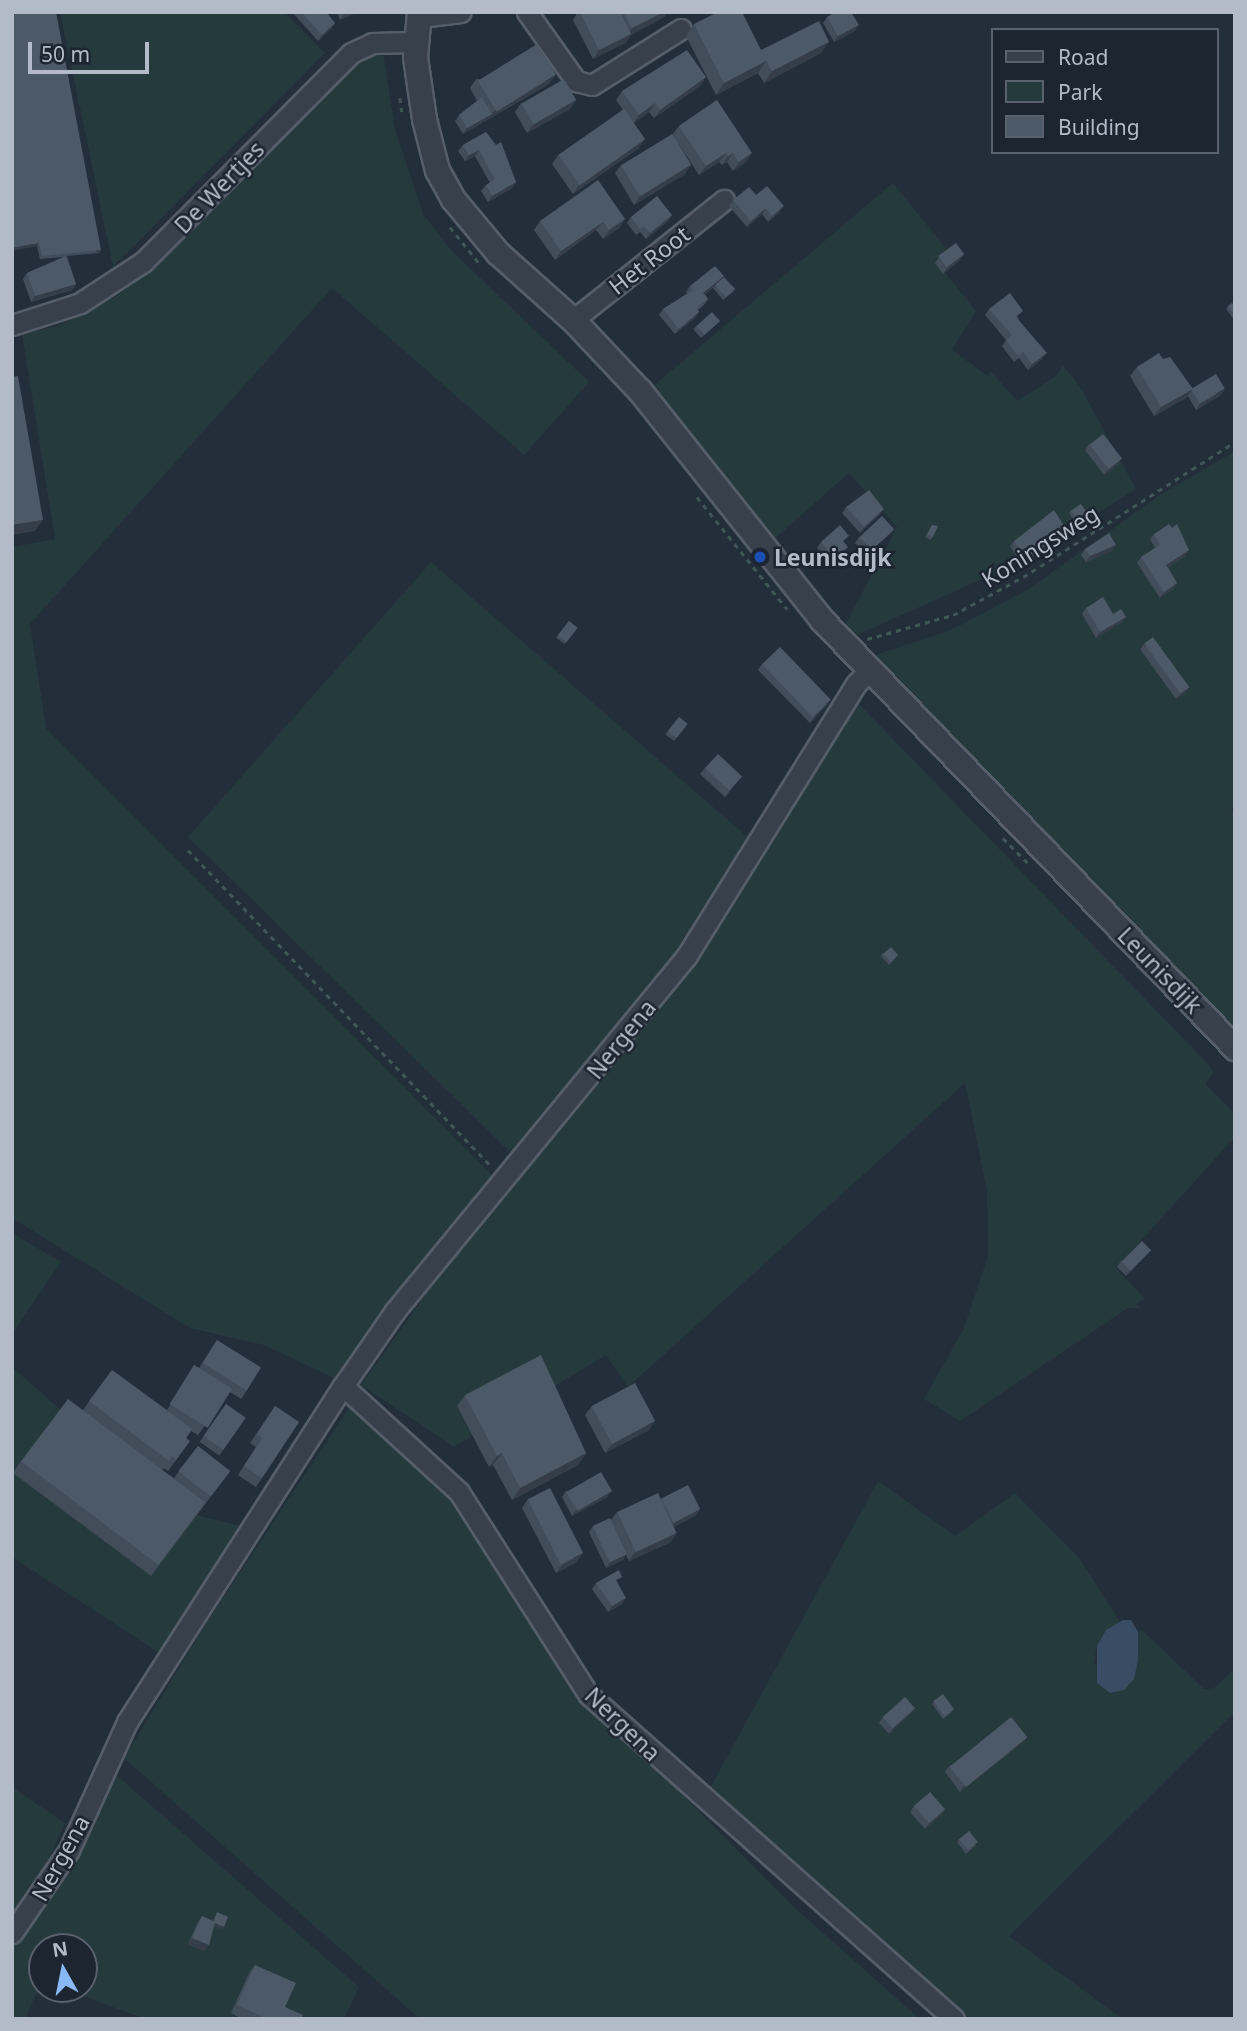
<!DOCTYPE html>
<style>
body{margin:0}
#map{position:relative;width:1247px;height:2031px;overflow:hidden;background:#232e3b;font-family:"Noto Sans",sans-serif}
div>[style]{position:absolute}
.green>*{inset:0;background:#253a3c}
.water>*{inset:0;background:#384d64}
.path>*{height:2.5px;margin-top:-1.25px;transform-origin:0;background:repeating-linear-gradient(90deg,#405656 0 5px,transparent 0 10px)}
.roads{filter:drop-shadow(2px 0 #555e69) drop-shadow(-2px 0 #555e69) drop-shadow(0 2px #555e69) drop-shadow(0 -2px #555e69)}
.minor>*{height:19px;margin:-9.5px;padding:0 9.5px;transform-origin:9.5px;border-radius:9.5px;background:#37404b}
.tertiary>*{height:23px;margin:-11.5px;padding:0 11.5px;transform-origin:11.5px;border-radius:11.5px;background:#37404b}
.wall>*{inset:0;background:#414d59;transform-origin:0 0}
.shaded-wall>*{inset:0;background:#353e48;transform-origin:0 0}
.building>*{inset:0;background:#4c5967;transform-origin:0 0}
.dots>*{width:19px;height:19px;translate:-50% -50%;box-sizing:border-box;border:4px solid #1c2530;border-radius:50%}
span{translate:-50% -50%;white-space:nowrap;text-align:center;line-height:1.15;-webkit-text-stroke:5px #1c2530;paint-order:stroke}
.street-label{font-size:23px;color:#b2bbc7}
.poi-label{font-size:23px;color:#b2bbc7;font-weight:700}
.left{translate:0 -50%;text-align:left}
.frame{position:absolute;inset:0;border:14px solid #b2bbc7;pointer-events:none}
.legend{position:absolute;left:991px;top:28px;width:228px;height:126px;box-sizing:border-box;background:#1c2530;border:2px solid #58616c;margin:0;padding:9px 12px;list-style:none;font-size:21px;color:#b2bbc7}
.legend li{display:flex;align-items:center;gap:14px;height:35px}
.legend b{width:35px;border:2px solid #58616c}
.north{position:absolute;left:28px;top:1933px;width:70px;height:70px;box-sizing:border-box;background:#1c2530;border:2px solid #58616c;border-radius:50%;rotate:351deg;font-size:19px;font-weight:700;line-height:28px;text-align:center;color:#b2bbc7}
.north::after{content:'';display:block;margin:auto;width:24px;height:32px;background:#88b9f5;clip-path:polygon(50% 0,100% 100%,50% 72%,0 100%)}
.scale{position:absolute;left:28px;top:42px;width:121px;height:32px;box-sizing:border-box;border:4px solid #b2bbc7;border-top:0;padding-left:9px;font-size:21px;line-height:24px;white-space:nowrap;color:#b2bbc7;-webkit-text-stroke:5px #1c2530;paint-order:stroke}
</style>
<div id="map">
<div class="green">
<div style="clip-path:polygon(60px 12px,284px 12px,325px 53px,113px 267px)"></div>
<div style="clip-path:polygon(382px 46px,395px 129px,423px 214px,451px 250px,589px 382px,524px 455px,332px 288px,30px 624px,46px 728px,495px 1178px,338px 1380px,264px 1345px,190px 1328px,12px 1218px,12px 547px,55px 539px,22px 334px,57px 326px,118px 295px,149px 270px,356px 57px)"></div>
<div style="clip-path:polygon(893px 183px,954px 258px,943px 270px,976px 311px,952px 350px,988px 376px,991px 371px,1017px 401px,1056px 376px,1063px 365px,1082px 390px,1136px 489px,1018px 563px,857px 635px,845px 625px,897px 527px,849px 473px,771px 542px,651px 388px)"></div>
<div style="clip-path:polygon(1235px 451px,1235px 806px,1231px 809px,1235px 814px,1235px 1038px,872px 656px,951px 630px,1029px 589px,1160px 495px)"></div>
<div style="clip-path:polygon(431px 562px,751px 840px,687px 943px,514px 1156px,188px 837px)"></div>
<div style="clip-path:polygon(858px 703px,1210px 1066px,1213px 1073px,1205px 1084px,1235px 1114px,1235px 1137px,1116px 1268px,1145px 1299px,1136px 1304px,1139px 1308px,1128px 1308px,960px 1421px,924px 1399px,963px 1330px,988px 1257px,987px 1190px,965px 1083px,628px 1387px,606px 1355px,454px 1447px,361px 1385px,436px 1280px,695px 965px)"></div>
<div style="clip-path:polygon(12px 1233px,61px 1262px,12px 1334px)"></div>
<div style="clip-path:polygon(12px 1367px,175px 1510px,245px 1527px,161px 1654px,12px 1557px)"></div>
<div style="clip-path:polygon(351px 1405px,435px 1476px,631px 1743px,796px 1909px,920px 2019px,420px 2019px,124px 1758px,207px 1622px)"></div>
<div style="clip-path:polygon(878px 1481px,955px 1536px,1015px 1493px,1080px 1559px,1120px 1622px,1106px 1630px,1097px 1646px,1094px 1664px,1138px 1660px,1138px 1632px,1142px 1630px,1204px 1689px,1214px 1688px,1235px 1669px,1235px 1712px,1009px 1936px,1123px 2019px,958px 2019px,749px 1828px,710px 1788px)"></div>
<div style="clip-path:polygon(114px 1773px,359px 1987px,344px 2019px,145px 2019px,64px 1989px,84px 1989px,84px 1947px,42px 1947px,42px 1982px,25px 2019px,12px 2019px,12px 1946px,59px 1884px)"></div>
<div style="clip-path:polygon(12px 1787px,65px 1823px,43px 1873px,12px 1912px)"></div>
</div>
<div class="water">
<div style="clip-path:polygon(1123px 1620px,1131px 1620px,1138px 1632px,1138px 1660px,1134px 1679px,1124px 1690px,1110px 1693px,1097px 1683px,1097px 1646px,1106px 1630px)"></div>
</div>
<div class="path">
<div style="left:400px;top:98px;width:14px;rotate:82deg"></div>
<div style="left:450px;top:227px;width:46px;rotate:51.1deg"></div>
<div style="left:697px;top:497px;width:144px;rotate:51.2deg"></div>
<div style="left:867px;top:639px;width:89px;rotate:-15.6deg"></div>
<div style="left:953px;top:615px;width:80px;rotate:-28.5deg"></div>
<div style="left:1023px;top:577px;width:251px;rotate:-32.5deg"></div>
<div style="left:1003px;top:838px;width:35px;rotate:45deg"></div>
<div style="left:188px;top:850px;width:436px;rotate:46.2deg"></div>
</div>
<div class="roads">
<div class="minor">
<div style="left:527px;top:12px;width:85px;rotate:54.6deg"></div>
<div style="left:576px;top:81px;width:16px;rotate:14deg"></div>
<div style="left:592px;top:85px;width:105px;rotate:-32.2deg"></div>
<div style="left:420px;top:17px;width:41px;rotate:-7deg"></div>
<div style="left:573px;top:320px;width:193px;rotate:-38.5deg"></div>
<div style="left:12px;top:325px;width:71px;rotate:-17.9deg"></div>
<div style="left:80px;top:303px;width:75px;rotate:-33.1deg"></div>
<div style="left:143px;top:262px;width:295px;rotate:-45.1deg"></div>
<div style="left:351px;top:53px;width:23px;rotate:-25deg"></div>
<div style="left:372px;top:43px;width:43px;rotate:-1.3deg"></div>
<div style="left:343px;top:1386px;width:157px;rotate:42.4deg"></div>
<div style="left:459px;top:1492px;width:241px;rotate:57.4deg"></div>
<div style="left:589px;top:1695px;width:488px;rotate:41.6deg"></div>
<div style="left:12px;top:1933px;width:101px;rotate:-55.5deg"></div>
<div style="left:69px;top:1850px;width:141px;rotate:-65.6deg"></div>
<div style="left:127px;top:1722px;width:399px;rotate:-57.3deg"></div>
<div style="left:343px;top:1386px;width:91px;rotate:-55.3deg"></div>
<div style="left:395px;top:1311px;width:458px;rotate:-50.6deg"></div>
<div style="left:686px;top:957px;width:322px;rotate:-58.1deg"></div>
<div style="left:856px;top:684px;width:19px;rotate:-47deg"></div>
</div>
<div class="tertiary">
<div style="left:419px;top:12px;width:45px;rotate:95.1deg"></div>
<div style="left:415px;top:57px;width:63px;rotate:81.7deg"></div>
<div style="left:424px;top:119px;width:53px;rotate:75.7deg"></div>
<div style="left:437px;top:170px;width:33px;rotate:61deg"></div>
<div style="left:453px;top:199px;width:70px;rotate:50.2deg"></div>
<div style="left:498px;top:253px;width:101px;rotate:41.8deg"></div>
<div style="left:573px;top:320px;width:98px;rotate:46.7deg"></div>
<div style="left:640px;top:391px;width:293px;rotate:51.5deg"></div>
<div style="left:822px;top:620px;width:595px;rotate:46.02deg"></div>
</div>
</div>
<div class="wall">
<div style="clip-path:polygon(12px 12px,101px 250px,99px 253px,67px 256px,76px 284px,72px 290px,31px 302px,23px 279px,27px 273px,64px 257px,40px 259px,37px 246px)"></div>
<div style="clip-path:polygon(292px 12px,326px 12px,335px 23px,331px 29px,318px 41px)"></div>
<div style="clip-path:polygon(337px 12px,358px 12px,340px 20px)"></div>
<div style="clip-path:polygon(578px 12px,668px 12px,664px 17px,631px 35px,625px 43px,593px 59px,573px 20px)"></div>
<div style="clip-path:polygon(827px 17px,855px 31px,834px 42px,823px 23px)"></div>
<div style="clip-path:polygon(694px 24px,761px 50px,821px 53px,764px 83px,758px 73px,716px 95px,686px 36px)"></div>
<div style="clip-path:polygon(706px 77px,700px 86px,654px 118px,649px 112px,634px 123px,639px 148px,573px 194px,552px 164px,558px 155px,623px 110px,616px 100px,622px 91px)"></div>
<div style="clip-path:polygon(476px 79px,549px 84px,463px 134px,455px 121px,459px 115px,477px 101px,470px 88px)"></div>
<div style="clip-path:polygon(576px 100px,570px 109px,527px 133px,515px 112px,521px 103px)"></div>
<div style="clip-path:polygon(717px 100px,746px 162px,733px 171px,727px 162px,722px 165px,719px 162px,699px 175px,678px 143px,691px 165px,685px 174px,634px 205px,615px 173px,621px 165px,673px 134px,679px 126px)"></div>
<div style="clip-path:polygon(486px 132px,516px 182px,512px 188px,488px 202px,481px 191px,486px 185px,490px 183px,475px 156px,465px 161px,458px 151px,463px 145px)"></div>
<div style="clip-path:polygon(756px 195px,780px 212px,768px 222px,762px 214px,747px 227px,729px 206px,733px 200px)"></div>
<div style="clip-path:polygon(672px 215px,668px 221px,646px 239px,640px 232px,636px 235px,627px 223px,631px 217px)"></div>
<div style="clip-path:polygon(625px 219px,619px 228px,603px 239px,596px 230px,555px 260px,534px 230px,540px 221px)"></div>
<div style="clip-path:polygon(964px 254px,960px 260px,943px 274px,935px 263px,939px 257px)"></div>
<div style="clip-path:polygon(722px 279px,735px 289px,733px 292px,723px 300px,713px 288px,714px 287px,705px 294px,708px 299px,704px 305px,698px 310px,699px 312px,695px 318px,675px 334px,659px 315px,663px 309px,687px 294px,686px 292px,690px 286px)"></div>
<div style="clip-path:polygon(1228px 306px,1235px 307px,1235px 321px,1226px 309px)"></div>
<div style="clip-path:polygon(989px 309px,1019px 317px,1018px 318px,1042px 359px,1028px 370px,1019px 358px,1014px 362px,1002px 346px,1006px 340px,985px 315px)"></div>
<div style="clip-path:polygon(720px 321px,701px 338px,693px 329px,696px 326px)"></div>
<div style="clip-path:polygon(1163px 359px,1192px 388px,1221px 395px,1196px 410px,1188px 396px,1186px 398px,1154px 416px,1130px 376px,1137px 367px)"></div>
<div style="clip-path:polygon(1089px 444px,1118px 464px,1104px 475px,1085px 450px)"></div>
<div style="clip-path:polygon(846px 507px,880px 514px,860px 533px,842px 513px)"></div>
<div style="clip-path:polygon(1071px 510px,1087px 513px,1085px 516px,1075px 522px,1069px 513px)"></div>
<div style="clip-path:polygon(932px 525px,933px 537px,930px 540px,925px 537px)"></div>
<div style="clip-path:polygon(894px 529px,889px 535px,865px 555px,855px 543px,859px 537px)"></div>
<div style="clip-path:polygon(1154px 534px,1189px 550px,1185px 556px,1168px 567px,1177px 583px,1173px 589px,1160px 598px,1137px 563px,1141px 557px,1155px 548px,1150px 539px)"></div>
<div style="clip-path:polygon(1063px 538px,1021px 564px,1010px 546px,1014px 541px)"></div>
<div style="clip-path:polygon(821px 542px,844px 553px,831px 564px,817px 548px)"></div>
<div style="clip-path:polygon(1085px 549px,1112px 551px,1086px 562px,1081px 555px)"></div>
<div style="clip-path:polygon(1086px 608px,1113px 614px,1126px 617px,1122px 622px,1096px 638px,1082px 614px)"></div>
<div style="left:569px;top:621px;width:11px;height:21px;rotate:38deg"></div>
<div style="clip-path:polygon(1144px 644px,1189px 687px,1185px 693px,1176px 699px,1140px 649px)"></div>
<div style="clip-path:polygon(762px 664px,827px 705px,810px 723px,758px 670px)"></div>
<div style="left:679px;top:717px;width:11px;height:22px;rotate:38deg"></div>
<div style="clip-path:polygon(705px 768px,742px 776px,725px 797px,700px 774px)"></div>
<div style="clip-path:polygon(883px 953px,896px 958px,889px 965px,881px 956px)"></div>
<div style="clip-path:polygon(1146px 1255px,1126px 1276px,1117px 1267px,1121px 1261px)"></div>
<div style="clip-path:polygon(217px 1340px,247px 1390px,241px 1399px,230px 1392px,198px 1435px,191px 1431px,186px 1438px,190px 1441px,168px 1471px,164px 1468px,162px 1470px,174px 1478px,198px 1446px,230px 1471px,151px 1576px,13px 1473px,21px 1461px,83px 1410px,112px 1370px,167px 1410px,194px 1365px,199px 1368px)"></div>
<div style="clip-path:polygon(465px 1395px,586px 1453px,578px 1465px,512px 1500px,493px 1465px,489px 1467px,457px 1406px)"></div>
<div style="left:226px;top:1404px;width:24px;height:46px;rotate:35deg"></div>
<div style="clip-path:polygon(275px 1406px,299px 1422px,256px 1487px,238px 1475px,256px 1447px,250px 1443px)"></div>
<div style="clip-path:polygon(592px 1406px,649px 1430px,605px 1453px,585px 1415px)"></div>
<div style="clip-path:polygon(566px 1491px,607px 1497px,572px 1516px,562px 1497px)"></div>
<div style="clip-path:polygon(528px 1499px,577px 1562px,556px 1573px,522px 1508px)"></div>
<div style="clip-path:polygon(661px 1499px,700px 1509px,696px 1515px,674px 1527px,671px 1542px,629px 1561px,626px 1555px,623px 1560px,606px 1568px,589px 1532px,593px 1526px,611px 1520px,617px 1512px)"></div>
<div style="clip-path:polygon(596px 1583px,617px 1583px,622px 1604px,608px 1612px,592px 1589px)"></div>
<div style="clip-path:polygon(934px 1702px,952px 1712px,943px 1719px,932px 1704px)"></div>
<div style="clip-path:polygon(915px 1708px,910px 1714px,889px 1734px,879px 1723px,883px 1717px)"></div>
<div style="clip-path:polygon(1027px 1737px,1022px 1743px,960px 1792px,945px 1772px,949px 1766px)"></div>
<div style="clip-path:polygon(914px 1806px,945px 1809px,941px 1815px,925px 1829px,910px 1812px)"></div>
<div style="clip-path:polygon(959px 1839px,976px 1845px,966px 1854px,957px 1842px)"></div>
<div style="clip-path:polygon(217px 1912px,222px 1929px,214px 1926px,204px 1951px,188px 1944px,198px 1922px,202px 1916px,213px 1921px)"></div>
<div style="clip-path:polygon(255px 1965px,285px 2007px,301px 2019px,242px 2019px,231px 2013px,249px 1973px)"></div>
</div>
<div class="shaded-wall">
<div style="clip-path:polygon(348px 12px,358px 12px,340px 20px,344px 14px)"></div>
<div style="clip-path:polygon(664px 12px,668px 12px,664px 17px,631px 35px,625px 43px,593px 59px,599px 50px,626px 37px,632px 28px)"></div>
<div style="clip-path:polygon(335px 23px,331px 29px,318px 41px,322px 35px)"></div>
<div style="clip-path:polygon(859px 25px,855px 31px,834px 42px,838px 36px)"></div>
<div style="clip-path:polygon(829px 42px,821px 53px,764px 83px,772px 71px)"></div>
<div style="clip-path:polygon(766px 61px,758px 73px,716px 95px,724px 83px)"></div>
<div style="clip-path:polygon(556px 75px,549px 84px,463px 134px,467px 128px,492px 114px,494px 111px)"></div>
<div style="clip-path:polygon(706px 77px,700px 86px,654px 118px,660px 110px)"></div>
<div style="clip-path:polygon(576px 100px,570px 109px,527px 133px,534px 124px)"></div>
<div style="clip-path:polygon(655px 103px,649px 112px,633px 124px,639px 115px)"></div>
<div style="clip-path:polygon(645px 139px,639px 148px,573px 194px,579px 185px)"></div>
<div style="clip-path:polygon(479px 150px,475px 156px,465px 161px,469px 155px)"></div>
<div style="clip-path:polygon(726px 153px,719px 162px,699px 175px,706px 166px)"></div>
<div style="clip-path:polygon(733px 153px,727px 162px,722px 165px,728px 156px)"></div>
<div style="clip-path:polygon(752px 153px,746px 162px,733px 171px,739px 162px)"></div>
<div style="clip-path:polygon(691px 165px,685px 174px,634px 205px,640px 196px)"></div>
<div style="clip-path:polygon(516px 182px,512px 188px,488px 202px,492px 196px)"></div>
<div style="clip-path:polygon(784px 206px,780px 212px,768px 222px,772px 216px)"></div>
<div style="clip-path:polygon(766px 208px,762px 214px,747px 227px,751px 221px)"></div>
<div style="clip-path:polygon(672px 215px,668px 221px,646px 239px,650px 233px)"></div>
<div style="clip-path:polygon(625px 219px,619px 228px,603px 239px,609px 230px)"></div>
<div style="clip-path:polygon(603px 222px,596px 230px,555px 260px,561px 251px)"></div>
<div style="clip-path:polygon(39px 243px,37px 246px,12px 251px,12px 248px)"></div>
<div style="left:101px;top:250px;width:4px;height:59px;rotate:124deg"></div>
<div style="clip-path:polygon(964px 254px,960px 260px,943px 274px,947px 268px)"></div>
<div style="clip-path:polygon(724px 276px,720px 282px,699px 298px,703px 293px)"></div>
<div style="clip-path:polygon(76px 284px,72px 290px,31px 302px,35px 296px)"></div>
<div style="clip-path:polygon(699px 312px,695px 318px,675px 334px,679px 329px)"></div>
<div style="clip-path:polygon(1047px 353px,1042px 359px,1028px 370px,1032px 364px)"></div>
<div style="clip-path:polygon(1193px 389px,1186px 398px,1154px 416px,1161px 407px)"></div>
<div style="clip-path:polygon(1225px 389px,1221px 395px,1196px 410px,1200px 404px)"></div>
<div style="clip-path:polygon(1122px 458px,1118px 464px,1104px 475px,1108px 469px)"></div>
<div style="clip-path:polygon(884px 509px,880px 514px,860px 533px,864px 527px)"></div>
<div style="clip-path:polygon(43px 520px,35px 531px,12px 535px,12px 525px)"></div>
<div style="clip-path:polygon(894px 529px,889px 535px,865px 555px,869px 550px)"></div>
<div style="clip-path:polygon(1068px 532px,1063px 538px,1021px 564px,1025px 558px)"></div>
<div style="clip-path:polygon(1116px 545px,1112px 551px,1086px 562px,1090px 556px)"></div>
<div style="clip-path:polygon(848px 547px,844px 553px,831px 564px,835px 558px)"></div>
<div style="clip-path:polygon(1189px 550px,1185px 556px,1162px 571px,1166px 565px)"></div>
<div style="clip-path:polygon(1177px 583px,1173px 589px,1160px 598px,1164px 592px)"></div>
<div style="clip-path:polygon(1126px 617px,1122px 622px,1096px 638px,1100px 632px)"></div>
<div style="clip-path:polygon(1189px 687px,1185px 693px,1176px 699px,1181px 693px)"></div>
<div style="clip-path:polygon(831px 699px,827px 705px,810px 723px,814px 717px)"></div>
<div style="clip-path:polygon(1151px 1250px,1146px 1255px,1126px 1276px,1130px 1270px)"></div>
<div style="clip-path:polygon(655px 1421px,649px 1430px,605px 1453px,612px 1444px)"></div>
<div style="clip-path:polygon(502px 1453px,493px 1465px,489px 1467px,497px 1456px)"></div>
<div style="clip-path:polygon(586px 1453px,578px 1465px,512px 1500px,520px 1488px)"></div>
<div style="clip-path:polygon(612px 1491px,607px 1497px,572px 1516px,576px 1510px)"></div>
<div style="clip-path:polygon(700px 1509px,696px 1515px,670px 1529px,674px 1523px)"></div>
<div style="clip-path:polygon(677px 1533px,671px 1542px,629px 1561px,635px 1552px)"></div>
<div style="clip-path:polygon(583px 1553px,577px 1562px,556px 1573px,562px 1565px)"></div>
<div style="clip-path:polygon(627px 1554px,623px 1560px,606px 1568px,610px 1562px)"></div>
<div style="clip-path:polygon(626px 1598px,622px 1604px,608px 1612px,612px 1606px)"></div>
<div style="clip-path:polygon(915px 1708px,910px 1714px,889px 1734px,893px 1728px)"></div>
<div style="clip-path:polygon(1027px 1737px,1022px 1743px,960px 1792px,964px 1786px)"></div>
<div style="clip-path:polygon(945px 1809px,941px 1815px,925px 1829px,929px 1823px)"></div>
<div style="clip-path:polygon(213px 1922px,224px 1927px,222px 1929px,211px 1925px)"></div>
<div style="clip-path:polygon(192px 1938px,209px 1945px,204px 1951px,188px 1944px)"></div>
</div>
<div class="building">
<div style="clip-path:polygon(12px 12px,56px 12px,101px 250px,42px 256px,39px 243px,12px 248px)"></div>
<div style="clip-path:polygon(301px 12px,326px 12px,335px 23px,322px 35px)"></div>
<div style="clip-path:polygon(580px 12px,620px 12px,631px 34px,599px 50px)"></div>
<div style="clip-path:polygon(623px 12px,664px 12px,632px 28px)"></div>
<div style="clip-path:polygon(718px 12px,742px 12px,761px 50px,819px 21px,829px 42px,772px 71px,766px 61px,724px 83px,694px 24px)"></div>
<div style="clip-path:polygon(835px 12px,851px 12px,859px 25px,838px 36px,827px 17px)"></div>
<div style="left:537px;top:44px;width:36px;height:70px;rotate:58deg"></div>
<div style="clip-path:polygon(687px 50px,706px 77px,660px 110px,655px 103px,639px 115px,622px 91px)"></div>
<div style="left:564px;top:79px;width:24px;height:49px;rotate:60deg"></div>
<div style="clip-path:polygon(482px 97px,492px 114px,467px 128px,459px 115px)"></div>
<div style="clip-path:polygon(717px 100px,752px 153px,739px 162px,733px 153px,728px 156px,726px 153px,706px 166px,679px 126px)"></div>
<div style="left:624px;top:109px;width:37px;height:80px;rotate:55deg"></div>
<div style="clip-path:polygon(486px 132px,496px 145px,501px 142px,516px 182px,492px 196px,486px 185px,495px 179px,487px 165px,479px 150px,469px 155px,463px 145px)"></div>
<div style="left:672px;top:134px;width:36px;height:60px;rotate:58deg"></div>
<div style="clip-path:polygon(598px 180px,625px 219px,609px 230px,603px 222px,561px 251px,540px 221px)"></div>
<div style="clip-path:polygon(767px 186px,784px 206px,772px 216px,766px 208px,751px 221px,733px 200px,749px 187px,756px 195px)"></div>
<div style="clip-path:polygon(657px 196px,672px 215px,650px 233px,644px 226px,640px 229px,631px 217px)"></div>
<div style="left:956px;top:243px;width:14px;height:22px;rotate:54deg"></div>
<div style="clip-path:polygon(66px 256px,76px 284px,35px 296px,27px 273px)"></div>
<div style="clip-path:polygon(715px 266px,724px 276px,703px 293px,708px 299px,697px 308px,699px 312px,679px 329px,663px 309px,693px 290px,690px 286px)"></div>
<div style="left:724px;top:277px;width:16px;height:12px;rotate:47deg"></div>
<div style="clip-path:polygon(1010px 293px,1023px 311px,1016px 317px,1047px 353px,1032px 364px,1023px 352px,1018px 356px,1006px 340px,1012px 335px,989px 309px)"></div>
<div style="clip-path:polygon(1232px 303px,1235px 307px,1235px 315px,1228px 306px)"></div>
<div style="left:712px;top:312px;width:12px;height:21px;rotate:48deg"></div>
<div style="clip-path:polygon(1159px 353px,1163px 359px,1170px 357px,1193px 389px,1161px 407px,1137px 367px)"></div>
<div style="left:1216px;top:374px;width:17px;height:29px;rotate:59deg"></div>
<div style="clip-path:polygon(18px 376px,43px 520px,12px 525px,12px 377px)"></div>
<div style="left:1103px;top:434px;width:31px;height:17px;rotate:52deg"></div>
<div style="clip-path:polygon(869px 490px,884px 509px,864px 527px,846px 507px)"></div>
<div style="left:1081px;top:504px;width:11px;height:12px;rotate:56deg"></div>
<div style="clip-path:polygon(1054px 510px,1068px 532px,1025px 558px,1014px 541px)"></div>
<div style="left:882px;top:516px;width:18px;height:31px;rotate:47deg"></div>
<div style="clip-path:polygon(1169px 524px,1172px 528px,1177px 524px,1189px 550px,1166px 565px,1177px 583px,1164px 592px,1141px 557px,1160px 545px,1154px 534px)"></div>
<div style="clip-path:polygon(840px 525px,849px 536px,843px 541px,848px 547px,835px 558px,821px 542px)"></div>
<div style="clip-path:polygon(932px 525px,938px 526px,933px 537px,927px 534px)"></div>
<div style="clip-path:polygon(1109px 533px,1116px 545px,1090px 556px,1085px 549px)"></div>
<div style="clip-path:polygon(1103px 597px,1113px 614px,1121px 609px,1126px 617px,1100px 632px,1086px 608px)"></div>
<div style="left:569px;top:621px;width:11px;height:18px;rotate:38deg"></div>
<div style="left:1153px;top:637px;width:62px;height:11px;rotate:54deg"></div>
<div style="left:780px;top:647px;width:73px;height:25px;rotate:46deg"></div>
<div style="left:679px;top:717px;width:11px;height:18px;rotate:38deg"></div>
<div style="left:718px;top:754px;width:33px;height:19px;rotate:43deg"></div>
<div style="left:891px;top:947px;width:11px;height:10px;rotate:49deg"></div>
<div style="left:1142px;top:1241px;width:13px;height:29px;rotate:45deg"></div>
<div style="left:217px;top:1340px;width:52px;height:27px;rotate:32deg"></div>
<div style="clip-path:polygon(541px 1355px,586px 1453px,520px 1488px,502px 1453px,497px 1456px,465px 1395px)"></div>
<div style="left:194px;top:1365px;width:45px;height:46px;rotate:32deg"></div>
<div style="clip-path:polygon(112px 1370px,192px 1429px,186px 1438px,190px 1441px,176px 1460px,172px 1456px,169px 1461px,89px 1401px)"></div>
<div style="left:635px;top:1383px;width:43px;height:49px;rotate:62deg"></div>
<div style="left:68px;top:1399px;width:172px;height:78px;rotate:37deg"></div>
<div style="left:226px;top:1404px;width:24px;height:39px;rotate:35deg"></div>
<div style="clip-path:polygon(275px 1406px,299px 1422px,262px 1478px,244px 1466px,262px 1438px,257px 1434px)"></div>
<div style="left:198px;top:1446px;width:41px;height:32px;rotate:38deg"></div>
<div style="left:601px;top:1472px;width:22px;height:40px;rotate:60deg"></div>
<div style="left:688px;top:1485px;width:27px;height:30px;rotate:63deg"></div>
<div style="left:550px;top:1488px;width:73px;height:25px;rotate:63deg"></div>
<div style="left:658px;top:1493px;width:44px;height:45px;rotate:65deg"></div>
<div style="left:610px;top:1518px;width:40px;height:19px;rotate:65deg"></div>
<div style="clip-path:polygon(619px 1570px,622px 1577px,616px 1580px,626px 1598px,612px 1606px,596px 1583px)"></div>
<div style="left:943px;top:1694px;width:19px;height:12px;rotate:54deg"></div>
<div style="left:905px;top:1697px;width:15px;height:30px;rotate:48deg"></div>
<div style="left:1011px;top:1717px;width:26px;height:79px;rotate:51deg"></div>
<div style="left:930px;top:1792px;width:23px;height:21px;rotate:49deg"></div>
<div style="left:969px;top:1831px;width:14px;height:13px;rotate:51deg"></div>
<div style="clip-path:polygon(217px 1912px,228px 1917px,224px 1927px,215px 1923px,214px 1921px)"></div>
<div style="clip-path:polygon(202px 1916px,215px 1922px,209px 1945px,192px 1938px)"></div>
<div style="clip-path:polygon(255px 1965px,296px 1983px,285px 2007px,303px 2015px,301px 2019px,268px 2019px,237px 2005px)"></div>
</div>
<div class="dots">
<div style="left:760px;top:557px;background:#1a4fb4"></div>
</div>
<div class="street-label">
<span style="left:219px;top:187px;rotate:-46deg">De Wertjes</span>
<span style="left:649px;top:260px;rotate:-38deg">Het Root</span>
<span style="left:1040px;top:546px;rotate:-32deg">Koningsweg</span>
<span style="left:1160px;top:970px;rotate:46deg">Leunisdijk</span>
<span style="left:621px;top:1039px;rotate:-51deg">Nergena</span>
<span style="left:623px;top:1724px;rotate:44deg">Nergena</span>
<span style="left:60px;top:1858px;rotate:-61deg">Nergena</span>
</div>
<div class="poi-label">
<span class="left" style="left:774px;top:557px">Leunisdijk</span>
</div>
<div class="frame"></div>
<ul class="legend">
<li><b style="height:9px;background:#37404b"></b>Road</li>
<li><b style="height:19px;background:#253a3c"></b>Park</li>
<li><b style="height:19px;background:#4c5967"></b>Building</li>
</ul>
<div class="north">N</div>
<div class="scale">50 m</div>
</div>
